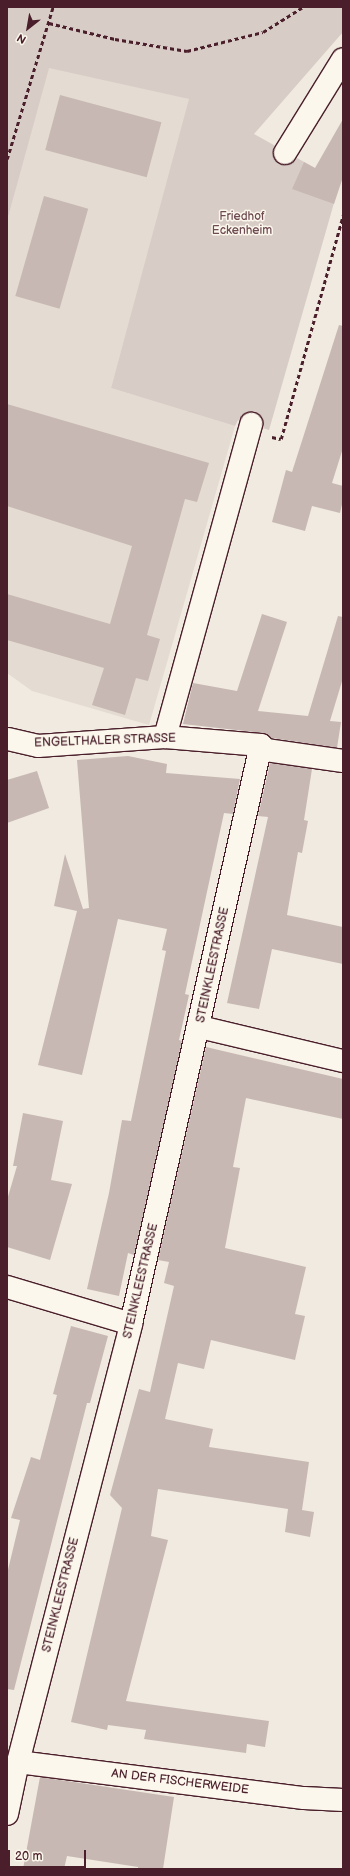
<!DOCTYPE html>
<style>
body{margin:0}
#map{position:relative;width:350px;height:1876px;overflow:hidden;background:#f0eae0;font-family:"Balsamiq Sans",sans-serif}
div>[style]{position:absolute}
.built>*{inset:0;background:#e4dbd2}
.green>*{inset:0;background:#d8ccc6}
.building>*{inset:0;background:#c8b8b3;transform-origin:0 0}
.path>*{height:2.5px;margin-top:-1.25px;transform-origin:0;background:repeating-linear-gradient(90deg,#4a1f2b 0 4px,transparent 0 7px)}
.roads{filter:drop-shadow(1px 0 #4a1f2b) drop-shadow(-1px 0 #4a1f2b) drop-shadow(0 1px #4a1f2b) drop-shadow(0 -1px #4a1f2b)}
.minor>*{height:22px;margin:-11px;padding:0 11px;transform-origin:11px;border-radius:11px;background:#fbf7ec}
span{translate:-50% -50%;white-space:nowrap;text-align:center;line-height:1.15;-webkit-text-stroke:3px #fbf7ec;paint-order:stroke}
.park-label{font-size:12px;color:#6e4a52}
.street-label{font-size:12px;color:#4a1f2b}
.frame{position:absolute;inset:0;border:8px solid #4a1f2b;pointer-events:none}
.north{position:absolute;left:8px;top:8px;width:40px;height:40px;-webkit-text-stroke:3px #fbf7ec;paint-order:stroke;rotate:211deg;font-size:11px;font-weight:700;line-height:16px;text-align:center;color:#4a1f2b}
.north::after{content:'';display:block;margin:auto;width:14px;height:18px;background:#4a1f2b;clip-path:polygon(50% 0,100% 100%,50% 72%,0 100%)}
.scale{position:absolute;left:8px;top:1850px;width:78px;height:18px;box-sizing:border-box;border:2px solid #4a1f2b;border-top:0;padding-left:5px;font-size:12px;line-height:14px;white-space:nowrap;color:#4a1f2b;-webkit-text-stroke:3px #fbf7ec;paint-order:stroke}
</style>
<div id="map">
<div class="built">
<div style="clip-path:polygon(48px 67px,190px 99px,111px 388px,235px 426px,149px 725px,32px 691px,7px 673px,7px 221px)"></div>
</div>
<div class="green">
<div style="clip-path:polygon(7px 7px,343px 7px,343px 32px,254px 134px,340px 182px,269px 430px,238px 420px,235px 426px,111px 388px,189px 99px,49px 68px,7px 221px)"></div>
</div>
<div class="building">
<div style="left:60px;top:95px;width:105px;height:57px;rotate:15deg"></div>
<div style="clip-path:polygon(343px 119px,343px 177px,334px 204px,292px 189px,304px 162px,315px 168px)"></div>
<div style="left:44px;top:196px;width:46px;height:104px;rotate:16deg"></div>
<div style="clip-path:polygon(339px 325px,343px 326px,343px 448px,332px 483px,343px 486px,343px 500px,340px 513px,312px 506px,305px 531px,272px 522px,286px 470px,292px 472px)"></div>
<div style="clip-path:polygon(7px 404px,209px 463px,197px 502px,185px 499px,147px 635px,160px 639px,148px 681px,136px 678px,125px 715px,92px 705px,104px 668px,7px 640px,7px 594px,110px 624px,132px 546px,7px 506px)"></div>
<div style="clip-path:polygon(262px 614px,287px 622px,258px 711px,308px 716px,338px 616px,343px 617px,343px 678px,330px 721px,341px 722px,337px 748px,272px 738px,262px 733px,183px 724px,193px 683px,237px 691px)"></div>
<div style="clip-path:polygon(128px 756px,167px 764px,166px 773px,240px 779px,233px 814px,224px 813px,185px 994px,189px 995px,179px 1040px,182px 1041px,134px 1255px,128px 1253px,119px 1296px,87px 1289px,109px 1193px,122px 1120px,131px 1121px,166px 951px,162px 950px,167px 929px,118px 919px,82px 1075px,38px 1065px,77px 911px,54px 906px,65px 854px,83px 909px,89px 908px,77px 760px)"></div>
<div style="clip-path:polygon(270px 763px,312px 769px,304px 820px,308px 821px,302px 853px,298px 852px,287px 915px,343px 927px,343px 964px,272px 949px,259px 1009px,227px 1003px,268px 817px,258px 816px)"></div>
<div style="clip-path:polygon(37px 771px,49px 808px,7px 823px,7px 780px)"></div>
<div style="clip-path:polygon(206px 1047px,343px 1079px,343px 1119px,246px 1098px,233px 1167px,240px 1168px,225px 1248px,306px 1267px,295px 1314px,305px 1316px,295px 1360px,211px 1340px,204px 1369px,178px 1363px,165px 1419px,213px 1429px,209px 1447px,309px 1462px,302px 1510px,314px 1512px,310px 1537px,285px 1532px,288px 1509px,158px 1489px,151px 1536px,168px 1540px,126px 1701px,269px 1721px,265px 1747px,247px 1744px,246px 1753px,144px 1739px,146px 1730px,108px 1725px,107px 1730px,71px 1722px,122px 1508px,110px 1495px,139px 1389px,150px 1392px,174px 1286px,164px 1283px,169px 1262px,158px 1260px)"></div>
<div style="clip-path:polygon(23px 1113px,63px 1121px,51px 1180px,72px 1184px,50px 1260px,7px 1247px,7px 1200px,17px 1166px,13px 1166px)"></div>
<div style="clip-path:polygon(71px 1326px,108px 1336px,90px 1403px,87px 1403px,14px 1690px,7px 1689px,7px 1574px,20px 1520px,11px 1518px,31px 1457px,40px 1460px,57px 1395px,53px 1394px)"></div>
<div style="clip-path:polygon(40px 1777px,174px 1797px,163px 1869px,138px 1869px,138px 1867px,67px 1856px,64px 1869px,23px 1869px)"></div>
</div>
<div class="path">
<div style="left:49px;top:23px;width:68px;rotate:13.6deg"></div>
<div style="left:115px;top:39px;width:73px;rotate:9.5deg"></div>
<div style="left:187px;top:51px;width:78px;rotate:-14deg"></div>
<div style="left:263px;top:32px;width:47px;rotate:-32deg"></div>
<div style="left:7px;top:159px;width:159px;rotate:-73.2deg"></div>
<div style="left:272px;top:437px;width:9px;rotate:13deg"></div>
<div style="left:281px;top:439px;width:232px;rotate:-74.5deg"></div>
</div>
<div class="roads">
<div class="minor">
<div style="left:285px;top:153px;width:110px;rotate:-58.3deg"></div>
<div style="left:165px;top:737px;width:325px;rotate:-74.6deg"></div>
<div style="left:8px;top:739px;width:31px;rotate:13deg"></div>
<div style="left:38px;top:746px;width:127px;rotate:-4.1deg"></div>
<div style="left:165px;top:737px;width:96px;rotate:4.8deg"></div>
<div style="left:261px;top:745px;width:7px;rotate:45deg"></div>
<div style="left:266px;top:750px;width:78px;rotate:8.1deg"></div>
<div style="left:200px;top:1027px;width:147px;rotate:13.4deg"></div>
<div style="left:7px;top:1287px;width:129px;rotate:16.6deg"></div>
<div style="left:18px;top:1762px;width:288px;rotate:7.2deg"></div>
<div style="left:304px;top:1798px;width:39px;rotate:3deg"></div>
<div style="left:7px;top:1814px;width:53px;rotate:-78.1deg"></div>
<div style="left:18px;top:1762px;width:452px;rotate:-75.5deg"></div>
<div style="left:131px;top:1324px;width:593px;rotate:-77.35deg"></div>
</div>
</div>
<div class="park-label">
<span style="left:242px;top:224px">Friedhof<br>Eckenheim</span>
</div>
<div class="street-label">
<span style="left:105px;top:741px;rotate:-2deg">ENGELTHALER STRASSE</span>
<span style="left:213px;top:965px;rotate:-78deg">STEINKLEESTRASSE</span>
<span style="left:141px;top:1281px;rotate:-77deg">STEINKLEESTRASSE</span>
<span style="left:61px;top:1595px;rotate:-76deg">STEINKLEESTRASSE</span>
<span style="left:180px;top:1782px;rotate:7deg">AN DER FISCHERWEIDE</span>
</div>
<div class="frame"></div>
<div class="north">N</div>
<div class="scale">20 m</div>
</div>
